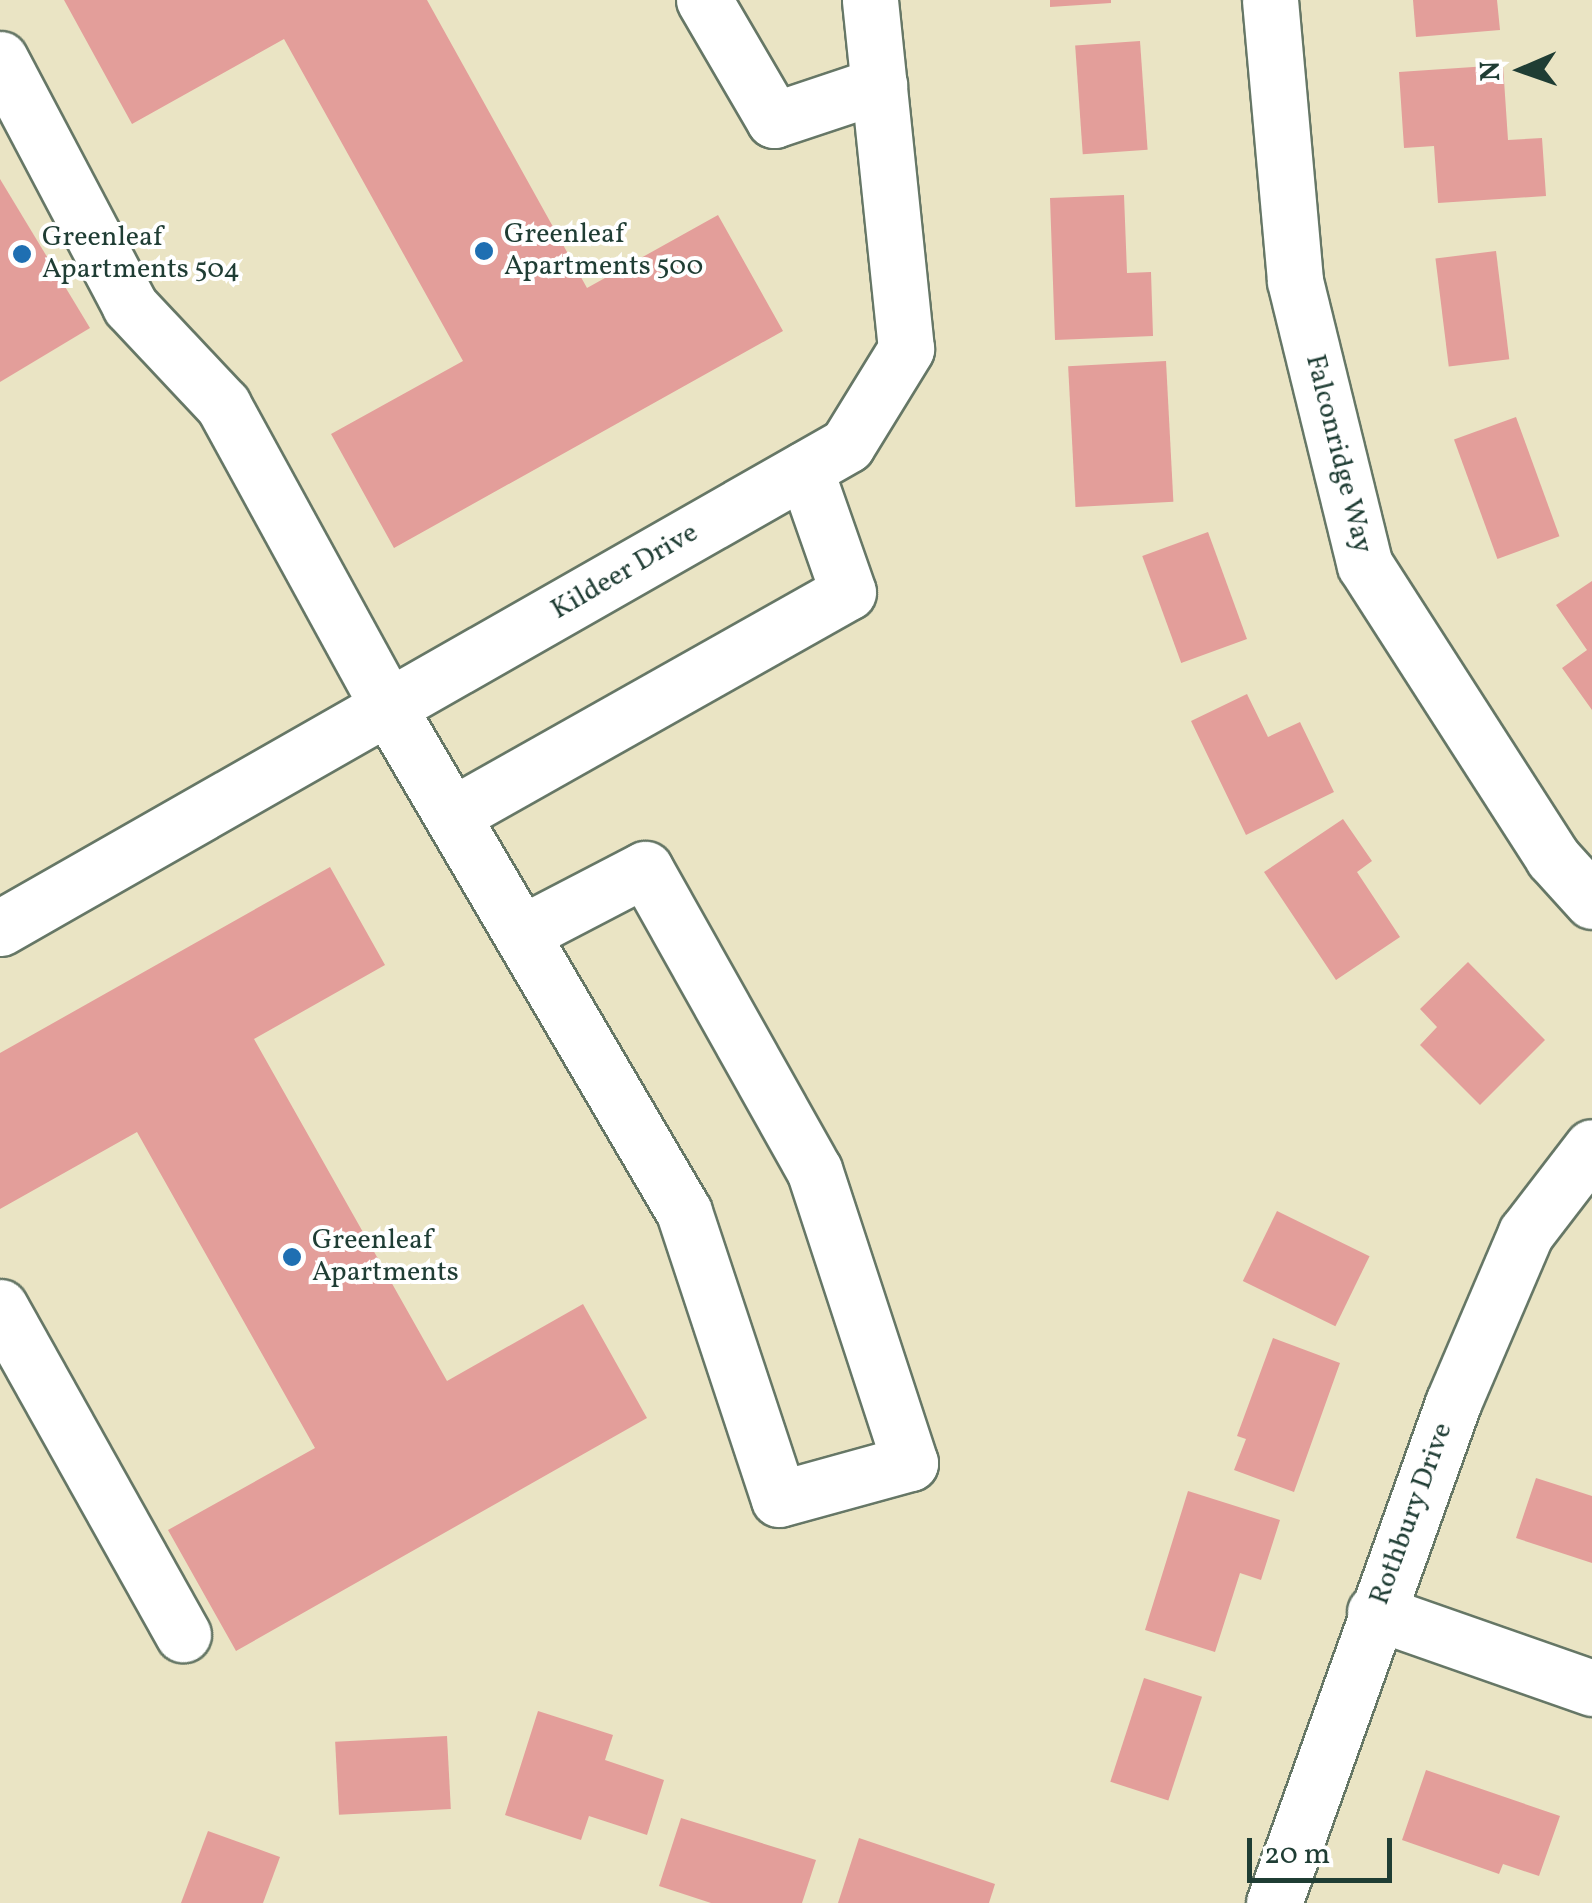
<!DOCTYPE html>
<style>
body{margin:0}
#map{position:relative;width:1592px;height:1903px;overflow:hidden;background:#eae4c4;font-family:Vollkorn,serif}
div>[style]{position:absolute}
.building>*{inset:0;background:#e39e9a;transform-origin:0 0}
.roads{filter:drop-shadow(2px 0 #676) drop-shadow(-2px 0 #676) drop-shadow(0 2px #676) drop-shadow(0 -2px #676)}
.minor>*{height:55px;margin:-27.5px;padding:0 27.5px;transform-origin:27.5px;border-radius:27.5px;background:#fff}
.dots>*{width:28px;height:28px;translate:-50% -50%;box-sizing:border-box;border:5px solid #fff;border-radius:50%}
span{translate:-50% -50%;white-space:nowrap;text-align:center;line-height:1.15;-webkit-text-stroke:8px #fff;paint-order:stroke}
.poi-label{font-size:28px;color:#1f3d34}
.left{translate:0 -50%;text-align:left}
.street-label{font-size:28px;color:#1f3d34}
.north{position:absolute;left:1472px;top:20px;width:100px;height:100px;-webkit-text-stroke:8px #fff;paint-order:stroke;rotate:268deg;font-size:28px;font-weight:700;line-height:40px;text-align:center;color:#1f3d34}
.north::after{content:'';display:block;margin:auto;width:35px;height:45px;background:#1f3d34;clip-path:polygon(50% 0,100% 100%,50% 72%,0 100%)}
.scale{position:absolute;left:1247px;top:1838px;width:145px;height:45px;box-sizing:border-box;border:5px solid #1f3d34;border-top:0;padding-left:12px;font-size:30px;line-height:35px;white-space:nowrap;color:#1f3d34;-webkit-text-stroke:8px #fff;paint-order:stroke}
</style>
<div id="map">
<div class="building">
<div style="clip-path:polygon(64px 0,427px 0,587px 288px,718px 215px,783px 331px,394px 548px,331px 434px,463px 361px,284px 39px,132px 124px)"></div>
<div style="clip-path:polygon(1050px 0,1111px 0,1111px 3px,1050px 7px)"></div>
<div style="clip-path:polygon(1413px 0,1497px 0,1500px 30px,1416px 37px)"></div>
<div style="left:1140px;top:41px;width:109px;height:65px;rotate:86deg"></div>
<div style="clip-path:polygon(1503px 65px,1508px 140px,1542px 138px,1546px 196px,1438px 203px,1434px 146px,1404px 148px,1399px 72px)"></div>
<div style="clip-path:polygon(0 179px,90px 328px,0 382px)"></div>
<div style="clip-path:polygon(1124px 195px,1127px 273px,1151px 272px,1153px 336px,1055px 340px,1050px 198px)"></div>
<div style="left:1496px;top:251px;width:109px;height:61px;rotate:83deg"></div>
<div style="left:1166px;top:361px;width:141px;height:98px;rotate:87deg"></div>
<div style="left:1516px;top:417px;width:127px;height:66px;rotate:70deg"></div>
<div style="left:1208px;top:532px;width:114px;height:70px;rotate:70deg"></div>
<div style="clip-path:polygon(1592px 581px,1592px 710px,1562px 668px,1587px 650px,1556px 605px)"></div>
<div style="clip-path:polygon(1247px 694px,1268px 737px,1300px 722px,1334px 792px,1246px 835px,1191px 721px)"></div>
<div style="clip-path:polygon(1343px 819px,1372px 861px,1357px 872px,1400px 937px,1336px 980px,1264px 872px)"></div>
<div style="clip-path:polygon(330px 867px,385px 965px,254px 1039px,447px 1381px,583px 1304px,647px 1418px,236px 1651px,168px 1530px,315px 1448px,137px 1132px,0 1209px,0 1053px)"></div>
<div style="clip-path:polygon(1468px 962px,1545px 1040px,1480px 1105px,1420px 1045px,1437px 1027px,1420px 1009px)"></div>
<div style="left:1277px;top:1211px;width:103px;height:78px;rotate:26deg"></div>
<div style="clip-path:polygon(1273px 1338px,1340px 1363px,1294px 1492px,1234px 1470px,1246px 1439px,1237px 1436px)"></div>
<div style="clip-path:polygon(1536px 1478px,1592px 1496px,1592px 1563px,1516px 1538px)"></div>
<div style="clip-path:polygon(1188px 1491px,1280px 1520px,1261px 1580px,1240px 1573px,1215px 1652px,1145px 1630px)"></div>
<div style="left:1144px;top:1678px;width:61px;height:109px;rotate:18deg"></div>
<div style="clip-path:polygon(538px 1711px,613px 1735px,605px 1760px,664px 1780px,647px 1835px,589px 1816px,581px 1840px,505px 1815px)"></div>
<div style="left:447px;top:1736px;width:73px;height:112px;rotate:87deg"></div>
<div style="clip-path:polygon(1426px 1770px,1560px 1816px,1539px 1876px,1503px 1864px,1499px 1874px,1402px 1840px)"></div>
<div style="clip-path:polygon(681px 1818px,816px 1860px,802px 1903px,711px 1903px,659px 1886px)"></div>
<div style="clip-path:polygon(208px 1831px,280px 1857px,263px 1903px,181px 1903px)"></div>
<div style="clip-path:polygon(859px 1838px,995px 1884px,989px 1903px,838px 1903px)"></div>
</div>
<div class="roads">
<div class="minor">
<div style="left:704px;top:0;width:139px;rotate:59.7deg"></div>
<div style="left:774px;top:120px;width:111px;rotate:-18.4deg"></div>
<div style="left:1270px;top:0;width:282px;rotate:84.9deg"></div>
<div style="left:1295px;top:281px;width:292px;rotate:76.2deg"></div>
<div style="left:1365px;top:565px;width:348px;rotate:57.3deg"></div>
<div style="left:1553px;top:858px;width:58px;rotate:47.8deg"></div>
<div style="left:0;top:59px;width:279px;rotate:62.2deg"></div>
<div style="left:130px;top:306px;width:136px;rotate:46.8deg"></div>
<div style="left:223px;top:405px;width:344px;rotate:61.3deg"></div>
<div style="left:388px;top:707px;width:585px;rotate:59.62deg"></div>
<div style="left:684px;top:1212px;width:302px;rotate:71.7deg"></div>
<div style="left:779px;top:1499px;width:136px;rotate:-15.4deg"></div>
<div style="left:910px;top:1463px;width:308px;rotate:-108.1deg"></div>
<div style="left:814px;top:1170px;width:345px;rotate:-119.3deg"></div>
<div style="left:645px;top:869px;width:136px;rotate:152.5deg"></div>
<div style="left:454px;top:814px;width:452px;rotate:-29.4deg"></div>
<div style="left:848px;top:592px;width:130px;rotate:-109.3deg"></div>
<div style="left:0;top:928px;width:975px;rotate:-29.69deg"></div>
<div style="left:847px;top:445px;width:113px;rotate:-58.4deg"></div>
<div style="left:906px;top:349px;width:351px;rotate:-95.9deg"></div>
<div style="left:0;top:1307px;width:375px;rotate:60.8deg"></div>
<div style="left:1375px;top:1612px;width:230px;rotate:19.3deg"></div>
<div style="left:1274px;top:1903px;width:531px;rotate:-70.3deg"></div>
<div style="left:1453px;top:1403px;width:185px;rotate:-66.8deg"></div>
<div style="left:1526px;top:1233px;width:108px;rotate:-52.5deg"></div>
</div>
</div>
<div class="dots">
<div style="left:484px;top:251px;background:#1f6fb2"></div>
<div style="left:22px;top:254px;background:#1f6fb2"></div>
<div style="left:292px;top:1257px;background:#1f6fb2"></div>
</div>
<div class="poi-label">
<span class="left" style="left:504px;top:251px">Greenleaf<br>Apartments 500</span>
<span class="left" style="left:42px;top:254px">Greenleaf<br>Apartments 504</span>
<span class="left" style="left:312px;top:1257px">Greenleaf<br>Apartments</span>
</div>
<div class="street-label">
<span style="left:1338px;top:454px;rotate:76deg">Falconridge Way</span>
<span style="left:625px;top:572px;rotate:-30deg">Kildeer Drive</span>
<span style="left:1412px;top:1514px;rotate:-70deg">Rothbury Drive</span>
</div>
<div class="north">N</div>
<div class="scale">20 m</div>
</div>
